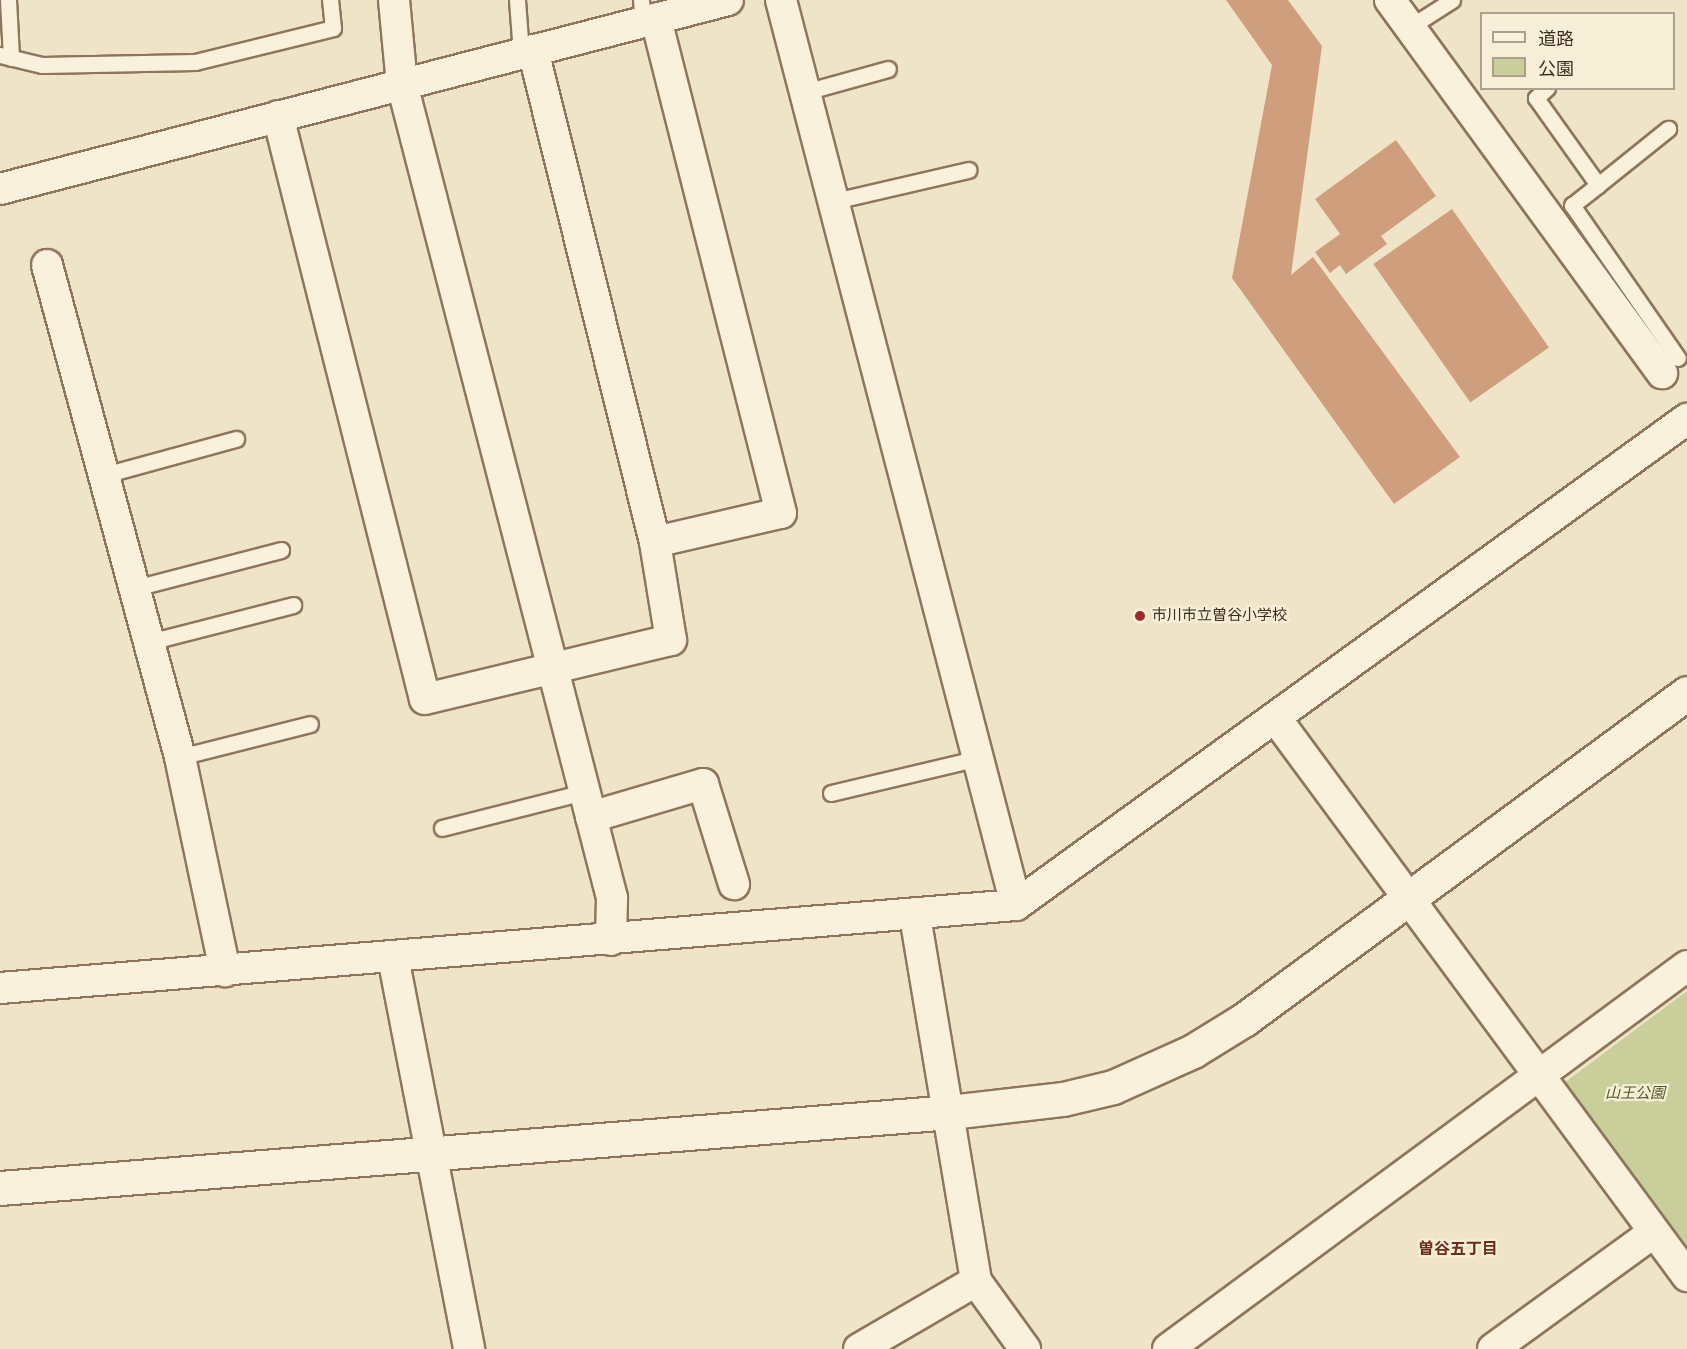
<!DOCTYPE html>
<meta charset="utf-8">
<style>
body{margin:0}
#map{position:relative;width:1687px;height:1349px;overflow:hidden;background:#f0e4c8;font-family:"Roboto Serif","Noto Sans JP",serif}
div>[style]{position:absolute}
.green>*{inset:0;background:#c9cf9b}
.building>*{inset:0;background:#cf9f7d;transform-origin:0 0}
.roads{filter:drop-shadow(2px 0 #8d765c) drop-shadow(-2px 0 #8d765c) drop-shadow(0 2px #8d765c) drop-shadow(0 -2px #8d765c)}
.lane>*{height:15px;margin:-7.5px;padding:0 7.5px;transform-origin:7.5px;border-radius:7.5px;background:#faf1dc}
.street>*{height:30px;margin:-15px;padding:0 15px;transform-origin:15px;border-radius:15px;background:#faf1dc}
.secondary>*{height:33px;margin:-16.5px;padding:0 16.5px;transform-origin:16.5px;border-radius:16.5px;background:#faf1dc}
.dots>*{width:16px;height:16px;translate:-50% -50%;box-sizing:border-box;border:3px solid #f7eed8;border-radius:50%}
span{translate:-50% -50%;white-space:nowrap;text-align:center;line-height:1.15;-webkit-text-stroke:4.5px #f7eed8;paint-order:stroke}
.poi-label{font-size:15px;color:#3d2e20}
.left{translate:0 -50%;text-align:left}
.park-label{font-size:15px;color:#4d5a26;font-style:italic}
.neighbourhood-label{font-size:16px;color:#6b2e1e;font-weight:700}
.legend{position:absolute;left:1480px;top:12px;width:195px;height:78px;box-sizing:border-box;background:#f7eed8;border:2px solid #ada18e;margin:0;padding:8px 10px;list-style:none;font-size:18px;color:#3d2e20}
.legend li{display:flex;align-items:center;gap:12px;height:30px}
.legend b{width:30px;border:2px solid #ada18e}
</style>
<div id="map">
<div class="green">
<div style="clip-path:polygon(1687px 991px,1687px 1249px,1564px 1083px)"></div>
</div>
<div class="building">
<div style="clip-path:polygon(1226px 0,1288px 0,1322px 46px,1291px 275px,1313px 257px,1460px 457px,1394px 504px,1232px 278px,1272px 65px)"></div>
<div style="clip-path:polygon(1396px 140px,1436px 196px,1381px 236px,1387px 244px,1346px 274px,1340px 265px,1330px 273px,1315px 252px,1340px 234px,1315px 199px)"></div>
<div style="left:1452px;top:209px;width:169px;height:96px;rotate:55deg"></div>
</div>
<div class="roads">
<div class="lane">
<div style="left:8px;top:0;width:58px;rotate:87deg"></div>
<div style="left:517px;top:0;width:53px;rotate:85.7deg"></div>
<div style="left:641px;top:0;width:22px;rotate:85deg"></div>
<div style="left:1410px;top:27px;width:50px;rotate:-32.7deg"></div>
<div style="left:0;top:55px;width:43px;rotate:13.4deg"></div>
<div style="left:42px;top:65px;width:153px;rotate:-1.1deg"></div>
<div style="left:195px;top:62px;width:142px;rotate:-13.8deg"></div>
<div style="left:333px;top:28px;width:28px;rotate:-96deg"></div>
<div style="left:1547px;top:88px;width:15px;rotate:138deg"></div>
<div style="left:1536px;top:98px;width:107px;rotate:54.5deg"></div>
<div style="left:1598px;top:185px;width:33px;rotate:142deg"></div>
<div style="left:1572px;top:205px;width:186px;rotate:55.3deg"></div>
<div style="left:805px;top:92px;width:86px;rotate:-15.5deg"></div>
<div style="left:1598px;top:185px;width:90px;rotate:-38.7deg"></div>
<div style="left:834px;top:201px;width:138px;rotate:-13deg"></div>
<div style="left:104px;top:475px;width:137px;rotate:-15.3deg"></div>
<div style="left:135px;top:588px;width:151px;rotate:-14.6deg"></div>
<div style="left:149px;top:642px;width:149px;rotate:-14.4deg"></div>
<div style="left:180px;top:757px;width:134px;rotate:-14.2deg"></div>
<div style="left:831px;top:793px;width:152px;rotate:-13.3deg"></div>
<div style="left:442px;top:828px;width:146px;rotate:-14.2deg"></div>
</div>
<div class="street">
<div style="left:394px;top:0;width:84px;rotate:84.6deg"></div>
<div style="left:402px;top:84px;width:841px;rotate:75.53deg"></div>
<div style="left:612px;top:898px;width:42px;rotate:91.4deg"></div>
<div style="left:781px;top:0;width:935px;rotate:75.44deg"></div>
<div style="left:1390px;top:0;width:462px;rotate:53.9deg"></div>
<div style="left:278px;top:116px;width:601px;rotate:75.85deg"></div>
<div style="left:425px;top:699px;width:253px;rotate:-13.5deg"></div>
<div style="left:671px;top:640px;width:99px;rotate:-99.3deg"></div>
<div style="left:655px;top:542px;width:507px;rotate:-103.93deg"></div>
<div style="left:0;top:189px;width:752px;rotate:-14.55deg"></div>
<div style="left:47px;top:265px;width:510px;rotate:74.87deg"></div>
<div style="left:180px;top:757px;width:219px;rotate:78.1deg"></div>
<div style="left:655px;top:542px;width:129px;rotate:-13deg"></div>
<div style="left:781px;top:513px;width:510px;rotate:-104.2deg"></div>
<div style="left:1277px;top:720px;width:691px;rotate:53.59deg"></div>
<div style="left:591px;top:817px;width:117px;rotate:-16.4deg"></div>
<div style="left:703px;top:784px;width:105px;rotate:72.8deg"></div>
<div style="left:915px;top:916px;width:370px;rotate:80.5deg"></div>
<div style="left:976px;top:1281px;width:84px;rotate:54.2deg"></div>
<div style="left:393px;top:957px;width:399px;rotate:79deg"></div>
<div style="left:0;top:988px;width:1019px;rotate:-4.67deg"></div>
<div style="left:1016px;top:905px;width:829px;rotate:-35.92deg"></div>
<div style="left:859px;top:1349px;width:135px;rotate:-30.2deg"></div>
<div style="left:1168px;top:1349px;width:645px;rotate:-36.43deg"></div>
<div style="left:1493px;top:1349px;width:199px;rotate:-36deg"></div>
</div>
<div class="secondary">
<div style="left:0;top:1188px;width:953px;rotate:-4.57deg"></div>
<div style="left:950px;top:1112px;width:114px;rotate:-6.6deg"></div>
<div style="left:1063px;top:1099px;width:51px;rotate:-13.5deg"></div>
<div style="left:1113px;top:1087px;width:88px;rotate:-24.2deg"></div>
<div style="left:1193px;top:1051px;width:61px;rotate:-31.6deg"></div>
<div style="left:1245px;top:1019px;width:549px;rotate:-36.41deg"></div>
</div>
</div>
<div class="dots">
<div style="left:1140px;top:616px;background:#9e2a2b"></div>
</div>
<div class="poi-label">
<span class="left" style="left:1152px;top:616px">市川市立曽谷小学校</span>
</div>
<div class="park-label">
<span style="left:1635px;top:1094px">山王公園</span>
</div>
<div class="neighbourhood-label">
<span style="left:1458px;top:1249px">曽谷五丁目</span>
</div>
<ul class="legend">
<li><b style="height:8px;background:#faf1dc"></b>道路</li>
<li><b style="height:16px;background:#c9cf9b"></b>公園</li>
</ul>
</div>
